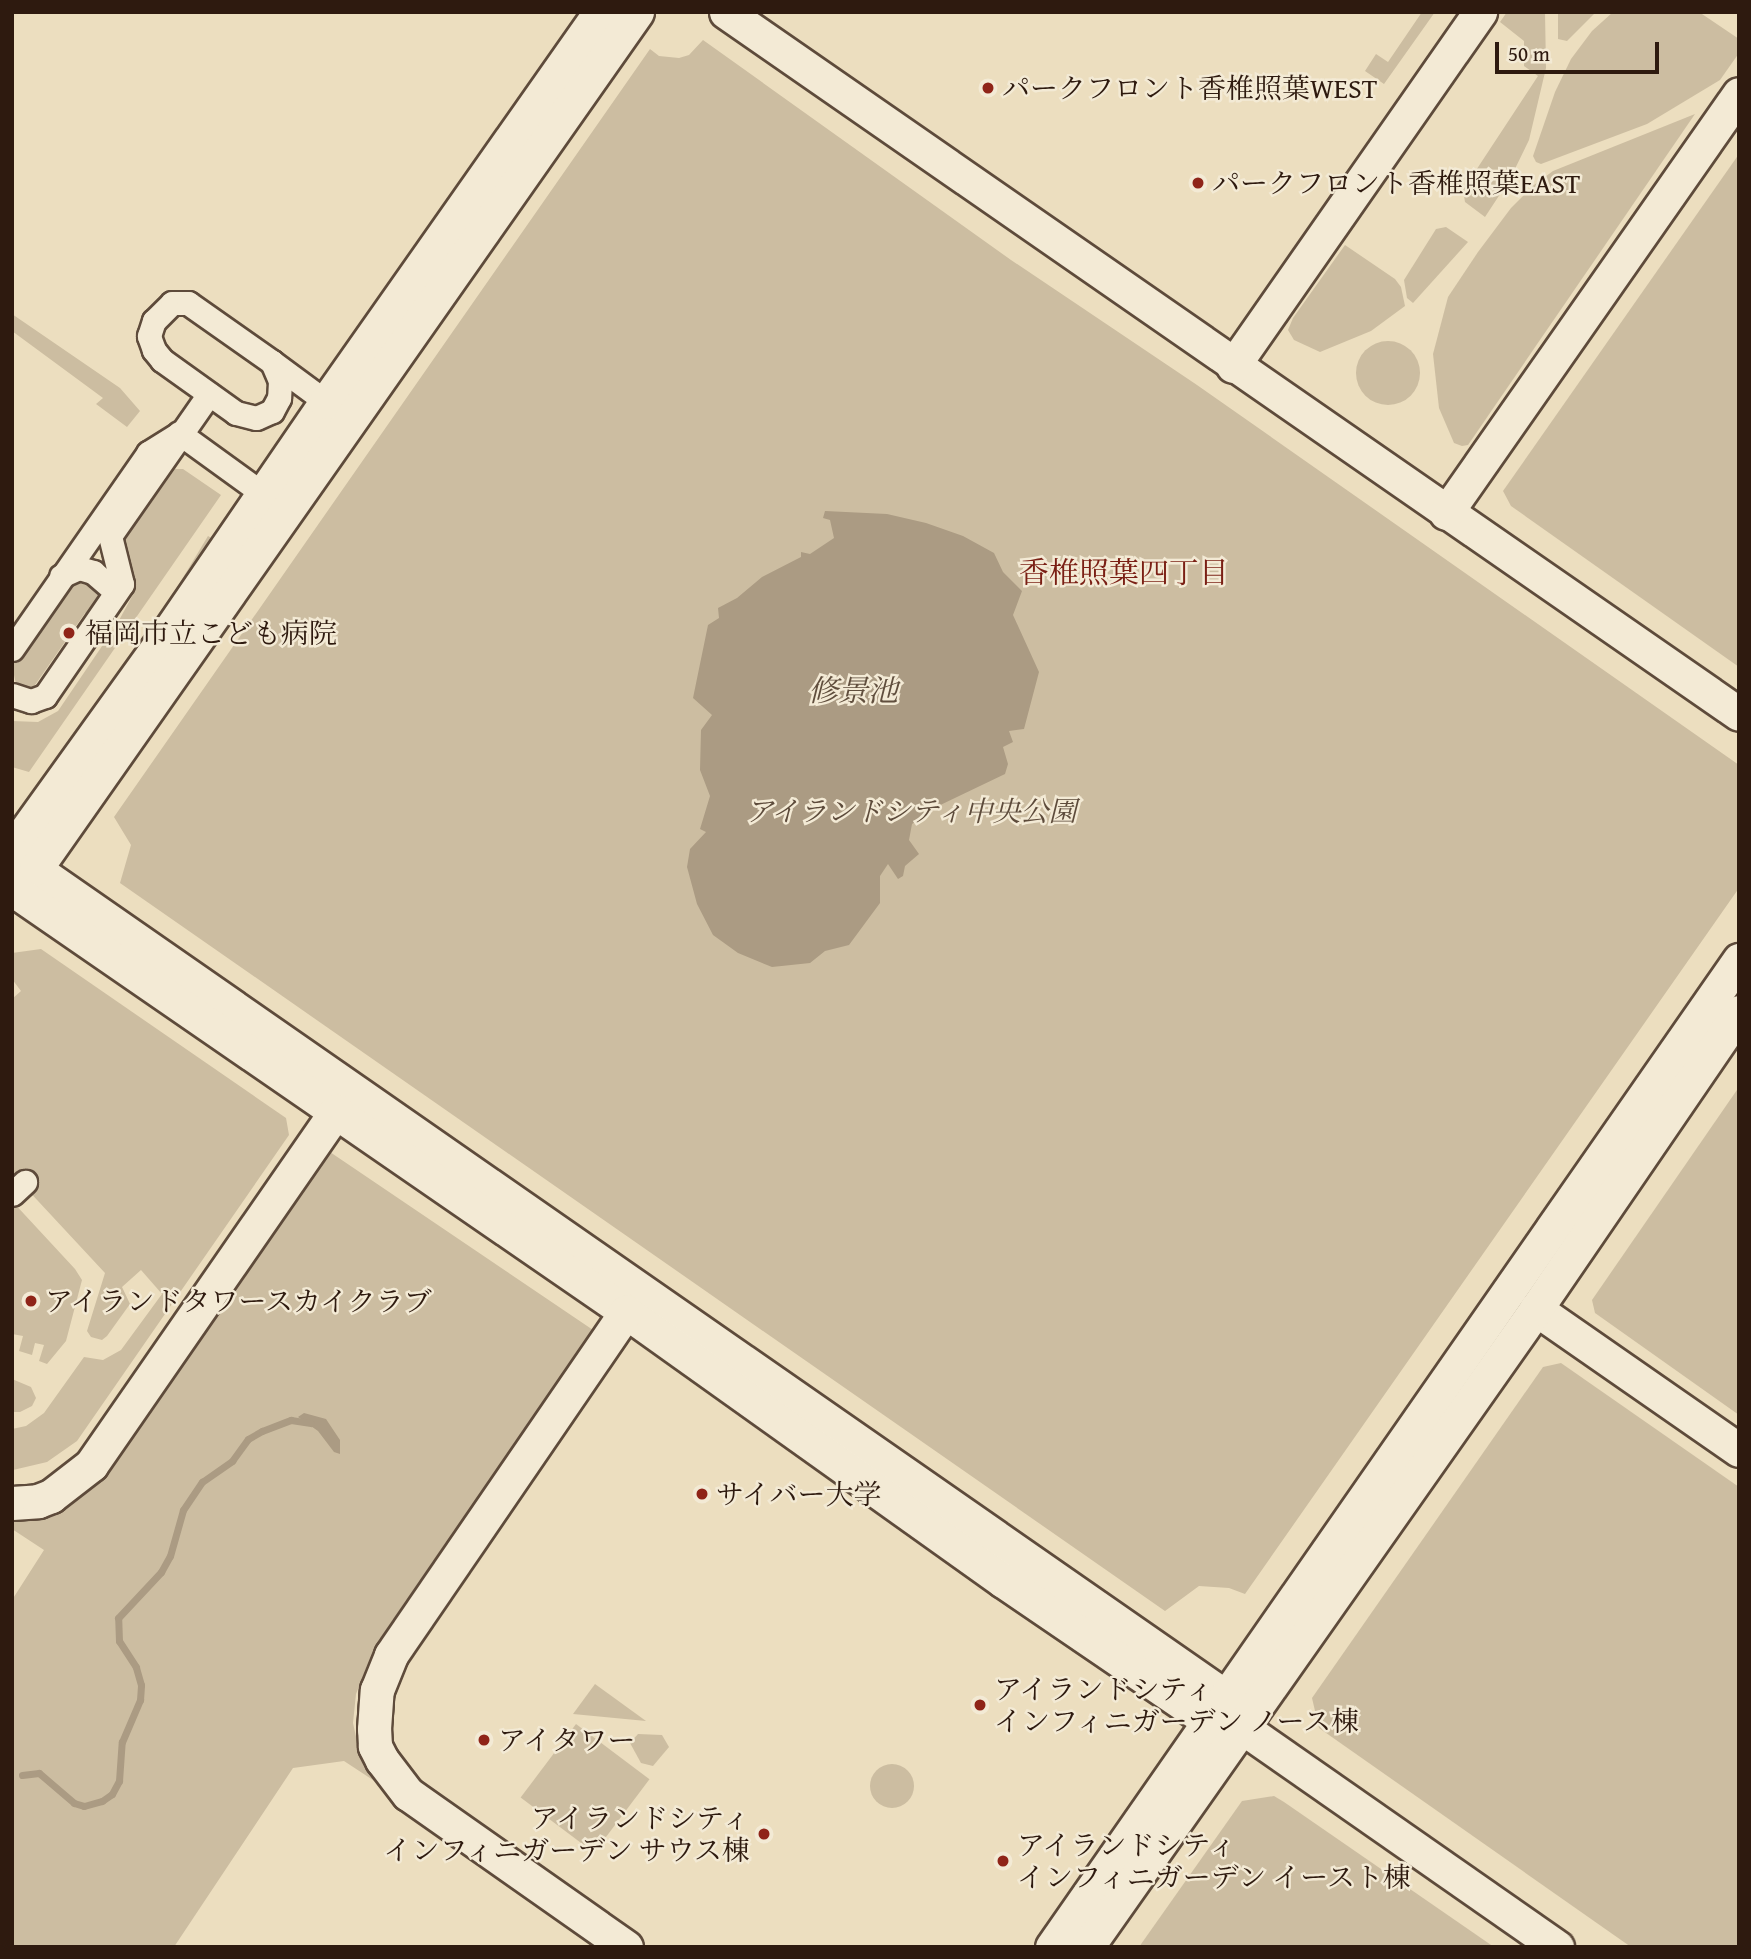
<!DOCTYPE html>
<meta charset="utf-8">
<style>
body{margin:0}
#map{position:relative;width:1751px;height:1959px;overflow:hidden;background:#ecdebf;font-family:"Gentium Book Plus","Noto Serif JP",serif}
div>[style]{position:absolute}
.green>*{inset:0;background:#ccbda1;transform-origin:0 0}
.round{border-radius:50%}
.water>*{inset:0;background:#ab9b83}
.stream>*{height:7px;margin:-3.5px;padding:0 3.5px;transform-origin:3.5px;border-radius:3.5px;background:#ab9b83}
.roads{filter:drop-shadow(2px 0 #5e4b3b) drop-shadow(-2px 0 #5e4b3b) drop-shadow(0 2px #5e4b3b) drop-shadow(0 -2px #5e4b3b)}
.street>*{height:23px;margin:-11.5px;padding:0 11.5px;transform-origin:11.5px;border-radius:11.5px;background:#f3ead5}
.secondary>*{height:33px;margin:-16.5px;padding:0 16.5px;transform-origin:16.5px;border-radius:16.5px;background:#f3ead5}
.dots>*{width:19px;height:19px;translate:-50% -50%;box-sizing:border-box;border:4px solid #f3ead5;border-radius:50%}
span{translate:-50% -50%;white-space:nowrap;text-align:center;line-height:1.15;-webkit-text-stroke:5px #f3ead5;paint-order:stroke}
.poi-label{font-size:28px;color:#2e1a0f}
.left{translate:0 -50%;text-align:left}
.right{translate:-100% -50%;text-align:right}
.park-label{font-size:28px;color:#5d4b3b;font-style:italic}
.neighbourhood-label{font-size:30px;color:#7a1f14}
.water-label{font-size:30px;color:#604e3d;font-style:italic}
.frame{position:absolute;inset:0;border:14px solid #2e1a0f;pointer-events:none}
.scale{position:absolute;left:1495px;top:42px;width:164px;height:32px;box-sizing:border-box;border:4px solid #2e1a0f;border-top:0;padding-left:9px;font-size:21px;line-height:24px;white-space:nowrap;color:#2e1a0f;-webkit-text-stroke:5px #f3ead5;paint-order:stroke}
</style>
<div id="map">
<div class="green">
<div style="clip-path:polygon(1422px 12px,1435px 12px,1384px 84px,1365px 71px,1376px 54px,1388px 62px)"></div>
<div style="clip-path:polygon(1507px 12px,1545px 12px,1546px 68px,1529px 140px,1510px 179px,1485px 217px,1465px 202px,1463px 190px,1538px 76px,1524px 66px,1524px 41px,1500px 22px)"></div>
<div style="clip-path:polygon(1558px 12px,1596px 12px,1567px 41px,1558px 39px)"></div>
<div style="clip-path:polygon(1613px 12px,1699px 12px,1739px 39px,1739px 53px,1720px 80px,1647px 124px,1541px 164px,1536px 162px,1533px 156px,1555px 92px,1571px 59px,1592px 31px)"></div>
<div style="clip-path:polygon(703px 40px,1011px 260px,1197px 385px,1739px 765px,1739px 888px,1245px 1594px,1229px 1588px,1199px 1586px,1165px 1611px,120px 883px,131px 845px,114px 817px,650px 49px,659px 56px,679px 58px,689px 55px)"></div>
<div style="clip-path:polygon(1695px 114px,1468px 445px,1462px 446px,1454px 443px,1439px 408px,1433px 354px,1448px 297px,1478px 252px,1511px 208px,1534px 185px,1553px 171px)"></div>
<div style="clip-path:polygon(1739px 154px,1739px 667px,1511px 506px,1503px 491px)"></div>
<div style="clip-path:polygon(1446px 227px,1468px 242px,1413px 303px,1407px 298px,1404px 280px,1436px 229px)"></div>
<div style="clip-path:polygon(1345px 245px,1395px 279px,1401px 287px,1405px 306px,1371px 331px,1320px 352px,1294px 340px,1288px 330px,1293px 318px)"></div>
<div style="clip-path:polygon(12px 314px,120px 388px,140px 411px,127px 427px,96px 404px,103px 398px,12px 331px)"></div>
<div class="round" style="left:1356px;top:341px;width:64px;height:64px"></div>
<div style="clip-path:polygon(175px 469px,183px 469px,221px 495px,29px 772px,12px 767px,12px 721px,38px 722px,58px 711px,117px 624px,136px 589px,122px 543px)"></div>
<div style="left:208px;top:536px;width:12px;height:300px;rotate:31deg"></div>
<div style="clip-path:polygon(79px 573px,105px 596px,90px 617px,85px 613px,35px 685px,42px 689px,23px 693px,16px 684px,12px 666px,65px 583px)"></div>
<div style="clip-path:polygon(41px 949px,286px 1118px,289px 1135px,77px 1441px,47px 1462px,13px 1470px,12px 1429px,26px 1426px,44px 1413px,84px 1357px,103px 1360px,121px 1350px,162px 1294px,141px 1270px,122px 1287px,130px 1304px,107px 1336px,102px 1340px,91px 1337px,87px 1331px,105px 1273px,12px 1173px,12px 999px,21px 991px,12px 979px,12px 953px)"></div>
<div style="clip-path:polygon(1739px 1087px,1739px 1415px,1595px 1313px,1592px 1300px)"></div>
<div style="clip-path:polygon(327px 1150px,596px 1332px,367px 1666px,356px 1694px,353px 1723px,360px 1755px,376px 1782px,344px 1761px,293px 1768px,174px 1947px,12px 1947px,12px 1600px,44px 1550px,12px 1529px,12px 1517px,37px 1515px)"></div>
<div style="clip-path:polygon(12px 1201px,75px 1269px,82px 1280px,66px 1341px,47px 1364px,39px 1361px,44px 1345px,35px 1343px,32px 1355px,19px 1351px,23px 1336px,12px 1334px)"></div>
<div style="clip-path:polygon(1561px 1363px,1739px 1487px,1739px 1947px,1631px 1947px,1319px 1728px,1312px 1698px,1543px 1367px)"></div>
<div style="clip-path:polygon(12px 1379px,31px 1387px,36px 1398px,32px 1406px,20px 1412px,12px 1412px)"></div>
<div style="clip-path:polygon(595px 1684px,646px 1721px,573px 1714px)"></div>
<div style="left:576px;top:1724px;width:92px;height:92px;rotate:37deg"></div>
<div style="clip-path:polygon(638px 1734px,662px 1735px,669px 1747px,653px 1766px,641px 1763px,630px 1743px)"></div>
<div class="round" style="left:870px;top:1764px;width:44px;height:44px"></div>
<div style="clip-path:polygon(1274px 1796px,1284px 1802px,1494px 1947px,1139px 1947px,1242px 1801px)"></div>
</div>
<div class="water">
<div style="clip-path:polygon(825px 511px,887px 514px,926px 523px,963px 536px,994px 553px,1003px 572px,1022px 591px,1013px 615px,1039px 672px,1024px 729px,1009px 731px,1013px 742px,1003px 747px,1008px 764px,1005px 774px,934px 808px,912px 824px,909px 840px,919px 854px,905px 866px,903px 876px,898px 879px,888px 864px,880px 876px,880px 903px,849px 945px,825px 951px,810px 963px,772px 967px,738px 953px,713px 935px,697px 904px,687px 867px,690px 849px,706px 832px,700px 829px,710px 796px,700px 770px,701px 730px,712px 715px,693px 698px,708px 625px,719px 618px,718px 608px,737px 598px,762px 577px,801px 557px,801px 552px,810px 554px,834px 538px,830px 520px,823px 518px)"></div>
<div style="clip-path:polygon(304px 1413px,326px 1419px,340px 1440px,340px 1454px,334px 1452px,318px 1431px,298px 1417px)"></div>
</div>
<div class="stream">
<div style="left:22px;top:1775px;width:17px;rotate:-7deg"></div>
<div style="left:39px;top:1773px;width:46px;rotate:40.6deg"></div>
<div style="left:74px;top:1803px;width:10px;rotate:17deg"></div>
<div style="left:84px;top:1806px;width:19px;rotate:-16deg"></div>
<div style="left:102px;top:1801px;width:12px;rotate:-35deg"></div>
<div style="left:112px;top:1794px;width:15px;rotate:-62deg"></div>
<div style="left:119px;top:1781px;width:39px;rotate:-86deg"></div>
<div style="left:122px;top:1742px;width:46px;rotate:-66.8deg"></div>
<div style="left:140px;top:1700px;width:15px;rotate:-86deg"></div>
<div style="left:141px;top:1685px;width:19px;rotate:-106deg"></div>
<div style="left:136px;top:1667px;width:31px;rotate:-123deg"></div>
<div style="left:119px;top:1641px;width:23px;rotate:-92deg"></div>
<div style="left:118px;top:1618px;width:63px;rotate:-46.9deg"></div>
<div style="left:161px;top:1572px;width:18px;rotate:-61deg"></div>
<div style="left:170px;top:1556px;width:48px;rotate:-74.2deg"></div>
<div style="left:183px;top:1510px;width:34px;rotate:-56deg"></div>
<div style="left:202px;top:1482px;width:37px;rotate:-35deg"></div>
<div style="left:232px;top:1461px;width:27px;rotate:-54deg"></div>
<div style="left:248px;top:1439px;width:16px;rotate:-30deg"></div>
<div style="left:262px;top:1431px;width:31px;rotate:-21deg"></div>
<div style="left:291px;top:1420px;width:20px;rotate:9deg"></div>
</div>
<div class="roads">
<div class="street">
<div style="left:272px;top:362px;width:21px;rotate:67deg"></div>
<div style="left:280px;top:381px;width:17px;rotate:93deg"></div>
<div style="left:279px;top:398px;width:15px;rotate:118deg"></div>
<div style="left:272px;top:411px;width:17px;rotate:156deg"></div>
<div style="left:256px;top:418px;width:21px;rotate:-166deg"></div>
<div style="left:236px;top:413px;width:91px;rotate:-144.4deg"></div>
<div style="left:162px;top:360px;width:13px;rotate:-129deg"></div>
<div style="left:154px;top:350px;width:15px;rotate:-110deg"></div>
<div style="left:149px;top:336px;width:16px;rotate:-72deg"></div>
<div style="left:154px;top:321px;width:25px;rotate:-45deg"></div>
<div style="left:172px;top:303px;width:16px"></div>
<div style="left:188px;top:303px;width:103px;rotate:35.1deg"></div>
<div style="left:272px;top:362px;width:67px;rotate:36.5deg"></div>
<div style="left:179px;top:433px;width:116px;rotate:35.9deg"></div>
<div style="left:61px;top:576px;width:20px;rotate:-24deg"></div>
<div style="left:79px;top:568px;width:15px;rotate:16deg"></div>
<div style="left:93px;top:572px;width:30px;rotate:41deg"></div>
<div style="left:12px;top:649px;width:239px;rotate:-55.2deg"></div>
<div style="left:148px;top:453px;width:34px;rotate:-32deg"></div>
<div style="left:12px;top:695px;width:20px;rotate:18deg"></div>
<div style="left:31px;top:701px;width:15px;rotate:-20deg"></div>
<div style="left:45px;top:696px;width:136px;rotate:-55.5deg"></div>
<div style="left:122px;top:584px;width:49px;rotate:-104deg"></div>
<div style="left:110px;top:536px;width:173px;rotate:-55.1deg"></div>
<div style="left:12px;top:1194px;width:18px;rotate:-43deg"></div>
</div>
<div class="secondary">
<div style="left:726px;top:12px;width:1232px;rotate:34.72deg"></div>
<div style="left:1233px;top:366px;width:432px;rotate:-55.1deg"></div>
<div style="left:1446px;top:513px;width:511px;rotate:-55.04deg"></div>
<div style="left:12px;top:850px;width:262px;rotate:-54.3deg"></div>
<div style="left:165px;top:637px;width:285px;rotate:-55.6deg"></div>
<div style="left:326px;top:402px;width:477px;rotate:-54.9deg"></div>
<div style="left:12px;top:853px;width:1479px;rotate:34.81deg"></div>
<div style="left:1226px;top:1697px;width:35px;rotate:61deg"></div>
<div style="left:16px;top:880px;width:23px;rotate:-31deg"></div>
<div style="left:36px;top:868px;width:1046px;rotate:-54.93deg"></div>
<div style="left:12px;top:889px;width:746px;rotate:34.56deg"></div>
<div style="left:626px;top:1312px;width:462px;rotate:35.5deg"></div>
<div style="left:1002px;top:1580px;width:250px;rotate:34.3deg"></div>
<div style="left:1209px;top:1721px;width:35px;rotate:12deg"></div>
<div style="left:1243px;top:1728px;width:383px;rotate:34.9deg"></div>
<div style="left:1536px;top:1309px;width:247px;rotate:34.8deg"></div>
<div style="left:12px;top:1503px;width:26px;rotate:-4deg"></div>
<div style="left:38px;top:1501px;width:14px;rotate:-21deg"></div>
<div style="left:51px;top:1496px;width:51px;rotate:-37.8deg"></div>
<div style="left:91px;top:1465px;width:431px;rotate:-55.3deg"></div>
<div style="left:626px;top:1947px;width:266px;rotate:-144.9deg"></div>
<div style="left:408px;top:1794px;width:43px;rotate:-127.4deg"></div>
<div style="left:382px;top:1760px;width:16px;rotate:-117deg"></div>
<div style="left:375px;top:1746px;width:17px;rotate:-93deg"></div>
<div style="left:374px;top:1729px;width:39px;rotate:-86deg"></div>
<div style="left:377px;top:1690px;width:38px;rotate:-68deg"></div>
<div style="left:391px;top:1655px;width:416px;rotate:-55.6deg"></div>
<div style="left:1052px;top:1947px;width:1203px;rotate:-55.16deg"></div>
<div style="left:1087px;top:1947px;width:780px;rotate:-54.86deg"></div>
<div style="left:1536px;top:1309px;width:360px;rotate:-55.6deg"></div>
</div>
</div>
<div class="dots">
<div style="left:988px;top:88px;background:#8f2418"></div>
<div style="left:1198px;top:183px;background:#8f2418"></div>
<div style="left:69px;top:633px;background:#8f2418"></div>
<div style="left:31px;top:1301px;background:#8f2418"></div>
<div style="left:702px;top:1494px;background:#8f2418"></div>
<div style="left:980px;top:1705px;background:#8f2418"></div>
<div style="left:484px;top:1740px;background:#8f2418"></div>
<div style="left:764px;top:1834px;background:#8f2418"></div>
<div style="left:1003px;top:1861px;background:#8f2418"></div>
</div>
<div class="poi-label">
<span class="left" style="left:1002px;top:88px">パークフロント香椎照葉WEST</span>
<span class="left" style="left:1212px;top:183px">パークフロント香椎照葉EAST</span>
<span class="left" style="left:85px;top:633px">福岡市立こども病院</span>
<span class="left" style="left:45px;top:1301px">アイランドタワースカイクラブ</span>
<span class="left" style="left:716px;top:1494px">サイバー大学</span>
<span class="left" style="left:994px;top:1705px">アイランドシティ<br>インフィニガーデン ノース棟</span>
<span class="left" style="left:498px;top:1740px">アイタワー</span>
<span class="right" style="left:750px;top:1834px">アイランドシティ<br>インフィニガーデン サウス棟</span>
<span class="left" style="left:1017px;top:1861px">アイランドシティ<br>インフィニガーデン イースト棟</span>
</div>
<div class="park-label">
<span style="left:911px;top:811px">アイランドシティ中央公園</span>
</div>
<div class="neighbourhood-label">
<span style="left:1124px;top:572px">香椎照葉四丁目</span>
</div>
<div class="water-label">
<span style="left:853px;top:690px">修景池</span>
</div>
<div class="frame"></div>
<div class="scale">50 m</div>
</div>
